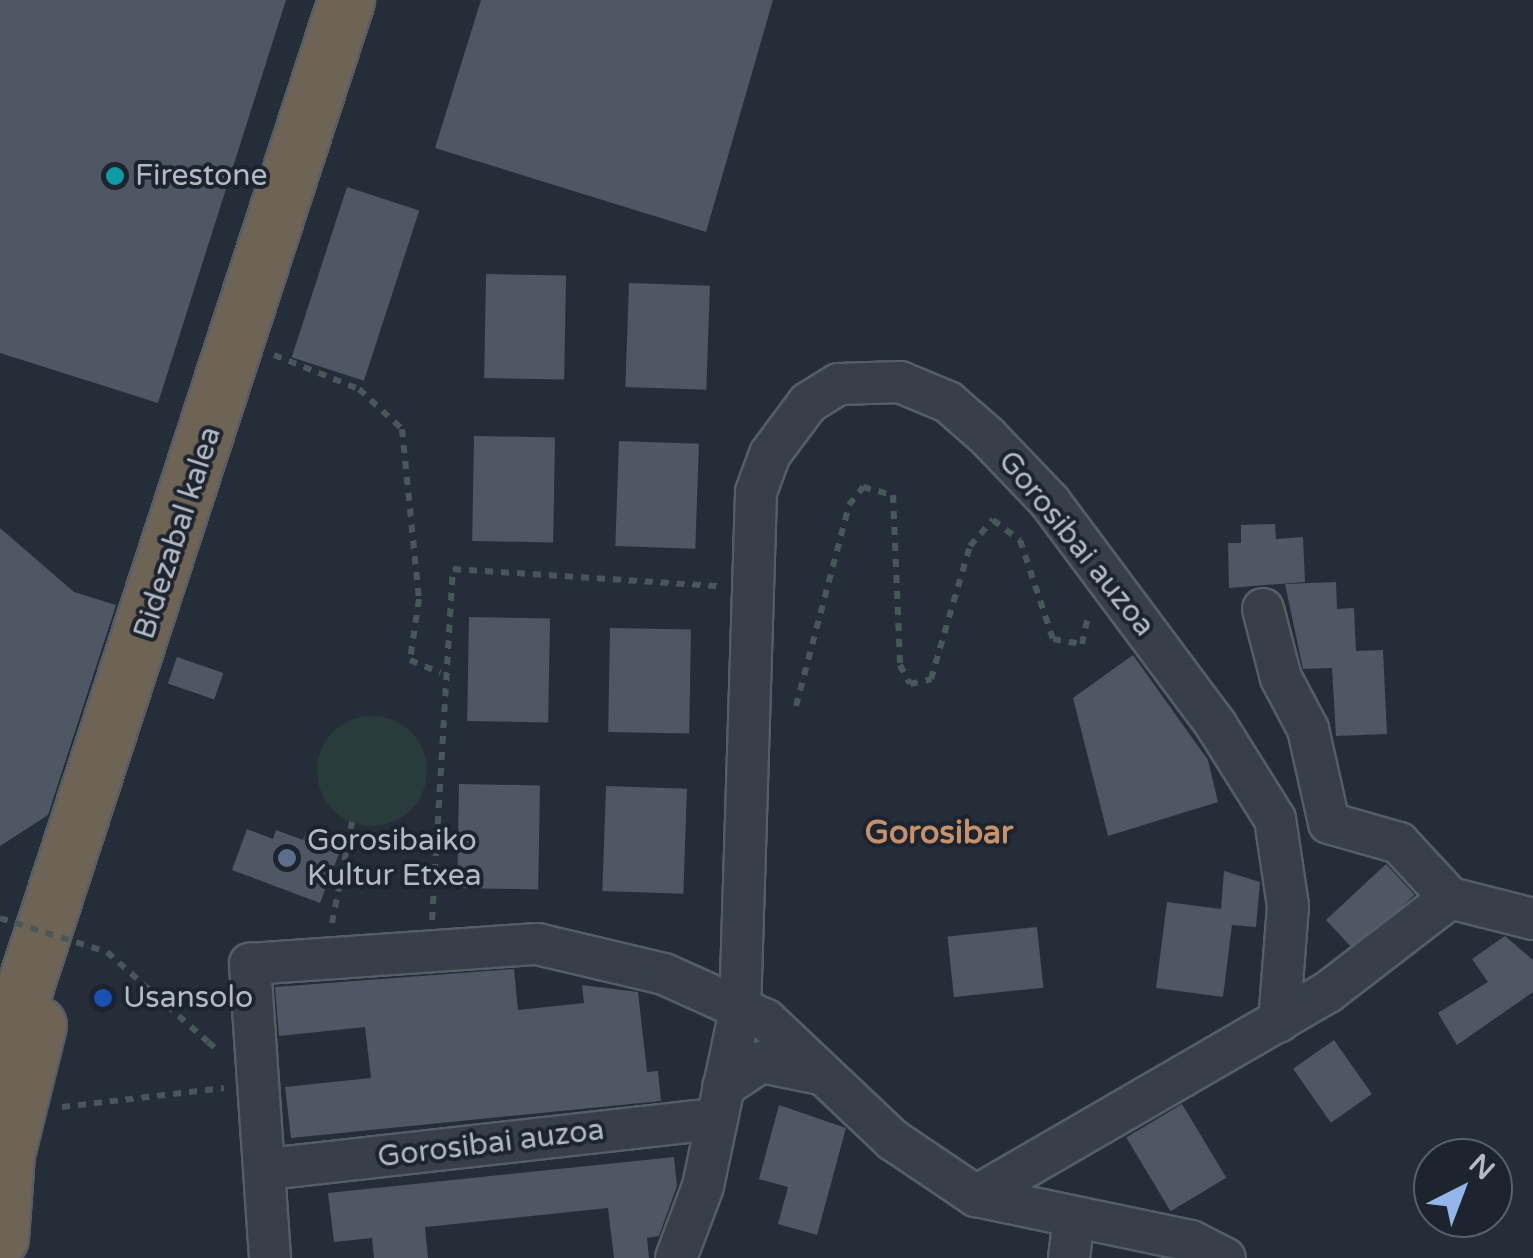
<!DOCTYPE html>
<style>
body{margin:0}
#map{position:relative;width:1533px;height:1258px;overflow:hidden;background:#252d38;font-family:"Varela Round",sans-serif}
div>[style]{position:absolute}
.green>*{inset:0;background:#2a3b3b}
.round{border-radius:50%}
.building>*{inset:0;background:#4e5763;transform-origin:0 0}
.path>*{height:6px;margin-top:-3px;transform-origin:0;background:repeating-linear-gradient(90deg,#48585a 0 8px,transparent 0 16px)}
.roads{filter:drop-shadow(2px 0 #565d66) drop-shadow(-2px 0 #565d66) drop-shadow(0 2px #565d66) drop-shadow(0 -2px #565d66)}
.street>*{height:40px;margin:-20px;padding:0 20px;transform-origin:20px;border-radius:20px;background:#383f48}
.highway>*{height:55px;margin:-27.5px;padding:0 27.5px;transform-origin:27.5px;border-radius:27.5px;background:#6d6456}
.path-bridge>*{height:6px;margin-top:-3px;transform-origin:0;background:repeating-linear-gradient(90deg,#48585a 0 8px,transparent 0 16px)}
.dots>*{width:28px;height:28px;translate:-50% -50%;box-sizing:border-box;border:5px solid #1d242d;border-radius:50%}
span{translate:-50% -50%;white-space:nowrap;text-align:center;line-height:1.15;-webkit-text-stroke:8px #1d242d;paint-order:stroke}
.poi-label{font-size:30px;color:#b3bac4}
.left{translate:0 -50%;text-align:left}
.street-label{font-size:30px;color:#b3bac4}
.neighbourhood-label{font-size:32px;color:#c6926d;font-weight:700}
.north{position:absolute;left:1413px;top:1138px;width:100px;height:100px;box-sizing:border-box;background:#1d242d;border:2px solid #596069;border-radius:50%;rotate:42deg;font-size:28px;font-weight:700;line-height:40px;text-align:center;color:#b3bac4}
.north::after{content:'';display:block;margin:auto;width:35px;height:45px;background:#93b5ea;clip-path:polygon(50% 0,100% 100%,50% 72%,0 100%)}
</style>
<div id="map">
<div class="green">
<div class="round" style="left:317px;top:716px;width:110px;height:110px"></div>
</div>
<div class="building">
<div style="clip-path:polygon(0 0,286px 0,158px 403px,0 353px)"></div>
<div style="clip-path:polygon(481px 0,773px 0,706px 232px,435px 148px)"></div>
<div style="left:347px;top:187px;width:76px;height:179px;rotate:18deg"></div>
<div style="left:486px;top:274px;width:80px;height:104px;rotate:1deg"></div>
<div style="left:629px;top:283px;width:81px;height:104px;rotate:2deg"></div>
<div style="left:474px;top:436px;width:81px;height:105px;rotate:1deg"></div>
<div style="left:619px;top:441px;width:80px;height:105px;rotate:2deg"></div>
<div style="clip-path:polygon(1275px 524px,1276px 539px,1303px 537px,1305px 582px,1229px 588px,1228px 543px,1241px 543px,1241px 525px)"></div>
<div style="clip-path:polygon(0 528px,74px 592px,116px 605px,48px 815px,0 846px)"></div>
<div style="clip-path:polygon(1336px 582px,1337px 609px,1354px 608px,1356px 651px,1383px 650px,1387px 734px,1336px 736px,1332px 668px,1303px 669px,1285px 584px)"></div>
<div style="left:469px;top:617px;width:81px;height:104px;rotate:1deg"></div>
<div style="left:610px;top:628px;width:81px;height:104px;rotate:1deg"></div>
<div style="clip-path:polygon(1133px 655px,1208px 760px,1218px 802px,1108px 836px,1073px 698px)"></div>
<div style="left:177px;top:657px;width:49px;height:28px;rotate:19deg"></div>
<div style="left:459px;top:784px;width:81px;height:104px;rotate:1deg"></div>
<div style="left:606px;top:786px;width:81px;height:105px;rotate:2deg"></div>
<div style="clip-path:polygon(247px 829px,273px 839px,276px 830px,303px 840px,306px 832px,342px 846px,320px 903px,232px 870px)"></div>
<div style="left:1386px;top:864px;width:42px;height:82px;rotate:47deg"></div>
<div style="clip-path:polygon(1224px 871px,1260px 882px,1256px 927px,1232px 925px,1223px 997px,1156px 988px,1167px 902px,1221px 909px)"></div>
<div style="left:1037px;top:927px;width:61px;height:90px;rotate:84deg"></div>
<div style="clip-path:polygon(1505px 936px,1533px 960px,1533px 992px,1457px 1045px,1438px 1013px,1488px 982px,1472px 959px)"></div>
<div style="clip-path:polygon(514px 969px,518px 1010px,584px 1003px,582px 985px,638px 992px,647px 1072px,658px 1071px,661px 1101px,291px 1138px,285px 1087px,371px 1078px,365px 1027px,279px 1036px,275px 987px)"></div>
<div style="left:1334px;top:1040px;width:66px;height:50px;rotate:55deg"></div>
<div style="left:1182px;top:1104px;width:86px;height:65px;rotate:59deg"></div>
<div style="clip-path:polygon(779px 1105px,846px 1128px,817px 1235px,778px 1224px,788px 1187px,759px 1179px)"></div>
<div style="clip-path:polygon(674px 1157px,677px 1186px,659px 1236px,647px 1238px,649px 1258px,614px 1258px,608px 1208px,425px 1227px,428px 1258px,374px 1258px,372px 1238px,334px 1242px,328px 1193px)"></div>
</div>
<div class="path">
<div style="left:274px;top:355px;width:92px;rotate:21.8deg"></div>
<div style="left:359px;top:389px;width:59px;rotate:42.9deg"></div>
<div style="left:402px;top:429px;width:171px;rotate:84.3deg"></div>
<div style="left:419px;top:599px;width:62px;rotate:98.4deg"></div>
<div style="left:410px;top:660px;width:33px;rotate:23deg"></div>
<div style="left:796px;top:706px;width:208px;rotate:-75.2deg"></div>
<div style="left:849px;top:505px;width:23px;rotate:-52deg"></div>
<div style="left:863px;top:487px;width:31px;rotate:15deg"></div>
<div style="left:893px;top:495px;width:170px;rotate:87.6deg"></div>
<div style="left:900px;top:665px;width:21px;rotate:62deg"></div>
<div style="left:910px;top:684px;width:22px;rotate:-13deg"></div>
<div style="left:931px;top:679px;width:139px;rotate:-73.7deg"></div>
<div style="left:970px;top:546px;width:35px;rotate:-49deg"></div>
<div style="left:993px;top:520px;width:34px;rotate:37deg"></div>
<div style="left:1020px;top:540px;width:104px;rotate:71.6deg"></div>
<div style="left:1053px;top:639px;width:29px;rotate:10deg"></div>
<div style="left:1082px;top:644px;width:29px;rotate:-78deg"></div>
<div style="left:432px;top:920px;width:352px;rotate:-86.6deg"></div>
<div style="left:453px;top:569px;width:267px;rotate:3.7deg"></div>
<div style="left:332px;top:923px;width:103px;rotate:-78.8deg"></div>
<div style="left:208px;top:1042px;width:16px;rotate:40deg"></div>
<div style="left:62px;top:1107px;width:163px;rotate:-6.7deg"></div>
</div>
<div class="roads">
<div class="street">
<div style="left:1263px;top:609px;width:71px;rotate:75.4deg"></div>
<div style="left:1281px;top:678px;width:58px;rotate:62.1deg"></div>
<div style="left:1308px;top:729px;width:96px;rotate:77.4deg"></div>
<div style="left:1329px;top:823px;width:73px;rotate:15.9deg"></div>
<div style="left:1399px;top:843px;width:75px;rotate:47.2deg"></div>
<div style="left:1450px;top:898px;width:86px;rotate:14.2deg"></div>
<div style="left:723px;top:1087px;width:45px;rotate:-33.3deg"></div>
<div style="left:761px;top:1062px;width:60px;rotate:11.5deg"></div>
<div style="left:269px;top:1169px;width:447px;rotate:-6.4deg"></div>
<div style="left:976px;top:1196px;width:407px;rotate:-30.1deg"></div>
<div style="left:1328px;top:992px;width:154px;rotate:-37.6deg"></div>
<div style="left:270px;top:1258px;width:295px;rotate:-93.9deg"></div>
<div style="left:250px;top:964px;width:288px;rotate:-4deg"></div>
<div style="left:537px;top:944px;width:130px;rotate:13.3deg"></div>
<div style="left:664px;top:974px;width:112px;rotate:24.3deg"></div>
<div style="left:766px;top:1020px;width:175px;rotate:43.4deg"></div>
<div style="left:893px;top:1140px;width:100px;rotate:34deg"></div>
<div style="left:976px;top:1196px;width:220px;rotate:11.8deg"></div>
<div style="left:1191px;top:1241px;width:38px;rotate:27deg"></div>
<div style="left:676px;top:1258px;width:77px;rotate:-69.4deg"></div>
<div style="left:703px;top:1186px;width:179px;rotate:-78.1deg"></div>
<div style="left:740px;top:1011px;width:519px;rotate:-88.23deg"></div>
<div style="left:756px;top:492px;width:40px;rotate:-69.8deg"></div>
<div style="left:770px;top:454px;width:64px;rotate:-53.3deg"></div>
<div style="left:808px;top:403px;width:36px;rotate:-32deg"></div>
<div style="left:839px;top:384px;width:61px;rotate:-1.9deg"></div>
<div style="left:900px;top:382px;width:52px;rotate:22.6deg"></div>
<div style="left:948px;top:402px;width:52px;rotate:41.1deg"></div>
<div style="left:987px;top:436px;width:91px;rotate:46.3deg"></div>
<div style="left:1050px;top:502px;width:278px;rotate:53.3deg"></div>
<div style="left:1216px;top:725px;width:111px;rotate:57.9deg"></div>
<div style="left:1275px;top:819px;width:88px;rotate:81.5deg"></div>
<div style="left:1288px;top:906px;width:116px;rotate:94.4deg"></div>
<div style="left:1069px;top:1258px;width:39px;rotate:-83deg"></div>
</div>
<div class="highway">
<div style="left:0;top:1063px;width:1118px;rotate:-71.97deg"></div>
<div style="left:0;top:1238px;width:84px;rotate:-85.9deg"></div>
<div style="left:6px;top:1154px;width:133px;rotate:-76.1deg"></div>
</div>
</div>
<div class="path-bridge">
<div style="left:0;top:918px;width:112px;rotate:17.6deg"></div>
<div style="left:107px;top:952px;width:135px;rotate:41.7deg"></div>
</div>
<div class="dots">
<div style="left:115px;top:176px;background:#0f9aa8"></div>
<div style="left:287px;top:858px;background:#5c6f8a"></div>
<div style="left:103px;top:998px;background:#1a4fb4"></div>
</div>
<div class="poi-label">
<span class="left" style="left:135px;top:176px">Firestone</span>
<span class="left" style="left:307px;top:858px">Gorosibaiko<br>Kultur Etxea</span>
<span class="left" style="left:123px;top:998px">Usansolo</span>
</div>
<div class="street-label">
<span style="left:178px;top:533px;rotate:-72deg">Bidezabal kalea</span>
<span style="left:1076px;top:544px;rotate:51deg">Gorosibai auzoa</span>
<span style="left:491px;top:1144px;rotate:-7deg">Gorosibai auzoa</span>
</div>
<div class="neighbourhood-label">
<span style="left:939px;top:833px">Gorosibar</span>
</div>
<div class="north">N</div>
</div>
